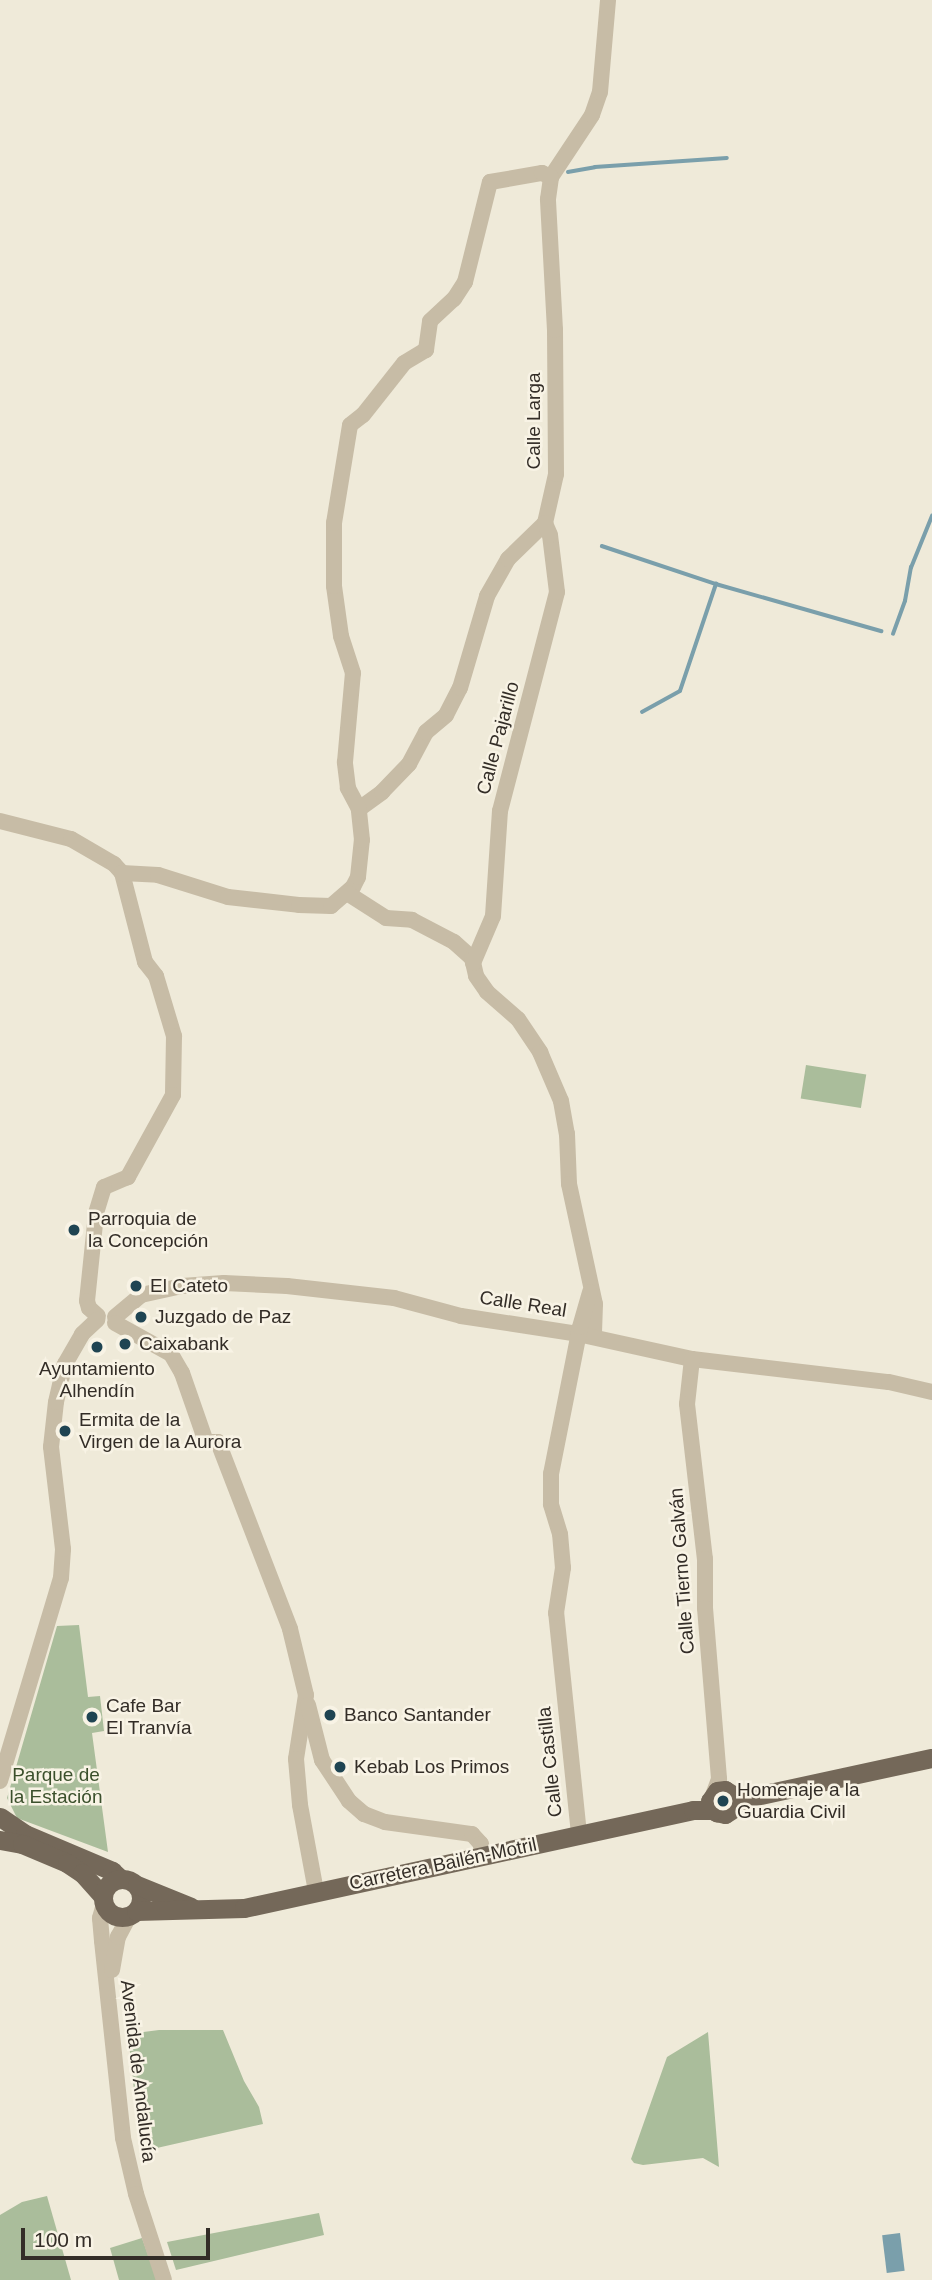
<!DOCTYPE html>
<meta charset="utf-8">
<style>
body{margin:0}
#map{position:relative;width:932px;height:2280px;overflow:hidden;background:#efead9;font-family:Helvetica,sans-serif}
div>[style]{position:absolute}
.green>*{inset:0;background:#aabd9b;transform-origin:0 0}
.water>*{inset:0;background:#7a9fab;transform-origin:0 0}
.stream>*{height:3.5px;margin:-1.75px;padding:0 1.75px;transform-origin:1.75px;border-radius:1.75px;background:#7a9fab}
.minor>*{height:16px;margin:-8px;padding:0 8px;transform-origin:8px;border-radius:8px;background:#c7bca6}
.major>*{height:19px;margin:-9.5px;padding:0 9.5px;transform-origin:9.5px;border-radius:9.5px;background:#746859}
.major>.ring{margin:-9.5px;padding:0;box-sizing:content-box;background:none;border:19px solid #746859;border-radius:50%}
.dots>*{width:19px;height:19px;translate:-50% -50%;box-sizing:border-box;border:4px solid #f8f3e5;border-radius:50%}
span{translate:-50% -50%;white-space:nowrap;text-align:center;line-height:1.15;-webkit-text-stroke:5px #f8f3e5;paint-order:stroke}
.street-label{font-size:19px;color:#332d27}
.poi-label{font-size:19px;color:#332d27}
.left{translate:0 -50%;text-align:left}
.park-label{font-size:19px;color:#3b502c}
.scale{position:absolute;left:21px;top:2228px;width:189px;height:32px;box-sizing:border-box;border:4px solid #332d27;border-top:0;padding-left:9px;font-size:21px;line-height:24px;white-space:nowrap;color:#332d27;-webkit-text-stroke:5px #f8f3e5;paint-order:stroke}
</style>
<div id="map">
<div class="green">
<div style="left:806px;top:1065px;width:61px;height:34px;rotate:9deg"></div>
<div style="clip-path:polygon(79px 1625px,88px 1697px,100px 1696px,104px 1731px,92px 1733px,108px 1852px,17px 1818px,7px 1798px,57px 1626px)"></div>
<div style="clip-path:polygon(159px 2030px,223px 2030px,244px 2081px,259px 2107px,263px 2124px,148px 2150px,139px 2137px,128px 2034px)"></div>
<div style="clip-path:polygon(708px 2032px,719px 2167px,703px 2158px,643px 2165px,634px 2163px,631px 2159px,667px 2057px)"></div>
<div style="clip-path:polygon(47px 2196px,71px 2280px,0 2280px,0 2215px,22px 2202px)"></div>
<div style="clip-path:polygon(319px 2213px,324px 2235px,176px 2270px,167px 2242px)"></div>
<div style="clip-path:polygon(142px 2238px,157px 2280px,119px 2280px,110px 2248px)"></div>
</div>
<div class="water">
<div style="left:900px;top:2233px;width:38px;height:18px;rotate:83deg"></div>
</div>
<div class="stream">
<div style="left:568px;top:172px;width:27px;rotate:-10deg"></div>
<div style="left:595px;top:167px;width:132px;rotate:-3.9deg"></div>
<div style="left:602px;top:546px;width:120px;rotate:18.4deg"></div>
<div style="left:716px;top:584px;width:172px;rotate:15.9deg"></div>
<div style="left:893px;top:634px;width:35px;rotate:-70deg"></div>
<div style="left:905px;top:601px;width:34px;rotate:-80deg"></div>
<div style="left:911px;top:568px;width:56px;rotate:-68deg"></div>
<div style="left:642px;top:712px;width:43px;rotate:-28.9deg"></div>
<div style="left:680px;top:691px;width:113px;rotate:-71.4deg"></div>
</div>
<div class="minor">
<div style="left:359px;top:809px;width:29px;rotate:-36deg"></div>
<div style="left:382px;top:792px;width:39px;rotate:-46deg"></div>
<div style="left:409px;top:764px;width:36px;rotate:-62deg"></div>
<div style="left:426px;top:732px;width:26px;rotate:-40deg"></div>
<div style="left:446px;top:715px;width:30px;rotate:-63deg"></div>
<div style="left:460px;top:688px;width:96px;rotate:-73.6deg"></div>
<div style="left:487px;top:596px;width:43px;rotate:-60.4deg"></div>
<div style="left:508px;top:559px;width:52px;rotate:-44.2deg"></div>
<div style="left:545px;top:523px;width:50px;rotate:-77.3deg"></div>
<div style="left:556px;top:474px;width:144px;rotate:-90.4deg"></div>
<div style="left:555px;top:330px;width:131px;rotate:-93.1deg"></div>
<div style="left:548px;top:199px;width:22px;rotate:-82deg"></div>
<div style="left:551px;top:177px;width:74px;rotate:-56.5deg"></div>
<div style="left:592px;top:115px;width:24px;rotate:-71deg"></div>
<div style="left:600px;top:92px;width:92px;rotate:-85deg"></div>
<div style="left:0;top:821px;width:73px;rotate:14.2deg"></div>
<div style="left:71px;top:839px;width:50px;rotate:30.2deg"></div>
<div style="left:114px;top:864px;width:12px;rotate:48deg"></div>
<div style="left:122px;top:873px;width:92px;rotate:75.5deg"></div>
<div style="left:145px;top:962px;width:18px;rotate:52deg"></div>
<div style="left:156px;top:976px;width:63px;rotate:73.3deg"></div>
<div style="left:174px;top:1036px;width:59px;rotate:91deg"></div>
<div style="left:173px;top:1095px;width:94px;rotate:118.8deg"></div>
<div style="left:128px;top:1177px;width:26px;rotate:157deg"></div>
<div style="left:104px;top:1187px;width:28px;rotate:107deg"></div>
<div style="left:96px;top:1214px;width:87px;rotate:95.9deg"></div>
<div style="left:87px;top:1301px;width:7px;rotate:74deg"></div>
<div style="left:89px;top:1308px;width:12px;rotate:42deg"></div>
<div style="left:122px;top:873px;width:36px;rotate:3deg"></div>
<div style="left:158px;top:875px;width:73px;rotate:17.4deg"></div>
<div style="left:228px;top:897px;width:71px;rotate:6.4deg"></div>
<div style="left:299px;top:905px;width:32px;rotate:2deg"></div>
<div style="left:331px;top:906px;width:29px;rotate:-41deg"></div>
<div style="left:353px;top:887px;width:11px;rotate:-63deg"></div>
<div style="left:358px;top:877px;width:37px;rotate:-84deg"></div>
<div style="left:362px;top:840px;width:31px;rotate:-96deg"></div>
<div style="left:359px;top:809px;width:24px;rotate:-118deg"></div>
<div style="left:348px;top:788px;width:26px;rotate:-97deg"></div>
<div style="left:345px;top:762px;width:89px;rotate:-84.9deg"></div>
<div style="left:353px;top:673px;width:39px;rotate:-108deg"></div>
<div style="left:341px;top:636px;width:50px;rotate:-98deg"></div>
<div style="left:334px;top:586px;width:63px;rotate:-90deg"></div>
<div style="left:334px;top:523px;width:99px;rotate:-80.7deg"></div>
<div style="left:350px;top:425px;width:16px;rotate:-38deg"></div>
<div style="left:363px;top:415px;width:66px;rotate:-51.7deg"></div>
<div style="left:404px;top:363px;width:26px;rotate:-31deg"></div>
<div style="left:426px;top:350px;width:29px;rotate:-82deg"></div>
<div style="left:430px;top:321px;width:33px;rotate:-43deg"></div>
<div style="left:454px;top:299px;width:20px;rotate:-57deg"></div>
<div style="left:465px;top:282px;width:103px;rotate:-76deg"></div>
<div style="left:490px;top:182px;width:53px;rotate:-9.8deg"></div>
<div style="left:542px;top:173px;width:10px;rotate:24deg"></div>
<div style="left:347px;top:893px;width:46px;rotate:32.7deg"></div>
<div style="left:386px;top:918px;width:26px;rotate:4deg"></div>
<div style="left:412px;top:920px;width:47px;rotate:27.6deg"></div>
<div style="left:454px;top:942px;width:24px;rotate:42deg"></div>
<div style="left:472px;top:958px;width:18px;rotate:77deg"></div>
<div style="left:476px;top:976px;width:19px;rotate:55deg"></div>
<div style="left:487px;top:992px;width:41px;rotate:41.1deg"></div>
<div style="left:518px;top:1019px;width:40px;rotate:56deg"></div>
<div style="left:540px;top:1052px;width:53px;rotate:66.8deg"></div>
<div style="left:561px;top:1101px;width:34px;rotate:80deg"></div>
<div style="left:567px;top:1134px;width:50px;rotate:87.7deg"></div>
<div style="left:569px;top:1184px;width:123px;rotate:77.8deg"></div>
<div style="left:595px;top:1304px;width:33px;rotate:92deg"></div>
<div style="left:473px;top:963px;width:51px;rotate:-66.9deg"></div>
<div style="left:493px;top:916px;width:105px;rotate:-86.2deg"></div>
<div style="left:500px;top:811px;width:226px;rotate:-75.4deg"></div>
<div style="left:557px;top:592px;width:57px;rotate:-97deg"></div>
<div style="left:550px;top:535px;width:13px;rotate:-113deg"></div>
<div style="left:115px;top:1317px;width:34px;rotate:-40deg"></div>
<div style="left:141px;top:1295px;width:42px;rotate:-12.4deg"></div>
<div style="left:182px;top:1286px;width:42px;rotate:-4.1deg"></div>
<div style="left:224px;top:1283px;width:63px;rotate:2.7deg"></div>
<div style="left:287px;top:1286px;width:108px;rotate:6.4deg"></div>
<div style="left:394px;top:1298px;width:69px;rotate:15deg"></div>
<div style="left:461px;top:1316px;width:118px;rotate:8.7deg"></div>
<div style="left:578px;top:1334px;width:117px;rotate:12.4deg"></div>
<div style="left:692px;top:1359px;width:198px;rotate:6.7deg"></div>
<div style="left:889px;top:1382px;width:44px;rotate:13.1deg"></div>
<div style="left:115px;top:1323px;width:64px;rotate:29deg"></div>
<div style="left:171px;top:1354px;width:22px;rotate:60deg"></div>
<div style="left:182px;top:1373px;width:73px;rotate:70.8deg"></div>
<div style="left:206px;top:1442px;width:12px"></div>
<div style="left:218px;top:1442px;width:200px;rotate:68.9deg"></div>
<div style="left:290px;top:1629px;width:68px;rotate:76.4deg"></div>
<div style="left:306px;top:1695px;width:65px;rotate:98.9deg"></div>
<div style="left:296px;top:1759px;width:46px;rotate:85deg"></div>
<div style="left:300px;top:1805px;width:87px;rotate:79.5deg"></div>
<div style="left:692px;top:1359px;width:45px;rotate:96.3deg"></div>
<div style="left:687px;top:1404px;width:156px;rotate:83.4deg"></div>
<div style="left:705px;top:1559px;width:49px;rotate:90deg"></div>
<div style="left:705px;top:1608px;width:172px;rotate:85.3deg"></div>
<div style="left:719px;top:1779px;width:15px;rotate:110deg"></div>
<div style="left:308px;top:1705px;width:57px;rotate:75.7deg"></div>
<div style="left:322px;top:1760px;width:49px;rotate:56.6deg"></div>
<div style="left:349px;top:1801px;width:20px;rotate:41deg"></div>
<div style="left:364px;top:1814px;width:22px;rotate:21deg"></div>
<div style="left:385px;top:1822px;width:88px;rotate:7.9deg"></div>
<div style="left:472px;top:1834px;width:13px;rotate:48deg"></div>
<div style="left:481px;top:1844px;width:11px;rotate:85deg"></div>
<div style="left:0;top:1781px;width:212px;rotate:-73.3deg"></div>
<div style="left:61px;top:1578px;width:29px;rotate:-86deg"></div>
<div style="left:63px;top:1549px;width:103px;rotate:-96.7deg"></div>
<div style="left:51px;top:1447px;width:45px;rotate:-83.7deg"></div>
<div style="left:56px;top:1402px;width:39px;rotate:-77deg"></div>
<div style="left:65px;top:1364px;width:34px;rotate:-60deg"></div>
<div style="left:82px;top:1334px;width:21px;rotate:-43deg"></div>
<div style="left:579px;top:1834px;width:222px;rotate:-95.9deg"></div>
<div style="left:556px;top:1613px;width:46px;rotate:-81.2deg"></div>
<div style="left:563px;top:1568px;width:34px;rotate:-95deg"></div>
<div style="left:560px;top:1534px;width:31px;rotate:-107deg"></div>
<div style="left:551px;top:1504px;width:30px;rotate:-90deg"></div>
<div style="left:551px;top:1474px;width:150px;rotate:-78.8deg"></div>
<div style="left:580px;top:1327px;width:36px;rotate:-74deg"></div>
<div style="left:104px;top:1904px;width:15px;rotate:106deg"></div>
<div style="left:100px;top:1918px;width:23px;rotate:85deg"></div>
<div style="left:102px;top:1941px;width:198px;rotate:83.9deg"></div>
<div style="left:123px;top:2138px;width:57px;rotate:76.9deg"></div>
<div style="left:136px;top:2194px;width:90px;rotate:72deg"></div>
<div style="left:112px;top:1970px;width:34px;rotate:-80deg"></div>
<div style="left:118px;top:1937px;width:24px;rotate:-62deg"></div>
</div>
<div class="major">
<div style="left:733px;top:1795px;width:18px;rotate:6deg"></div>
<div style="left:751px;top:1797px;width:185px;rotate:-12.2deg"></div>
<div style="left:735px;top:1804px;width:9px;rotate:-103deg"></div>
<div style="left:733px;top:1795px;width:9px;rotate:-148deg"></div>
<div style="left:725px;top:1790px;width:8px;rotate:173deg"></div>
<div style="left:717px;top:1791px;width:12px;rotate:125deg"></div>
<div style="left:710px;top:1801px;width:13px;rotate:61deg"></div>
<div style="left:716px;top:1812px;width:9px;rotate:13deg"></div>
<div style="left:725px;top:1814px;width:31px;rotate:-33deg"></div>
<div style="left:0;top:1817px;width:30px;rotate:34deg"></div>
<div style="left:25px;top:1834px;width:95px;rotate:23deg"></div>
<div style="left:112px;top:1871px;width:12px;rotate:42deg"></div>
<div style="left:0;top:1840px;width:22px;rotate:10deg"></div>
<div style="left:22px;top:1844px;width:49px;rotate:22.9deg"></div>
<div style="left:67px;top:1863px;width:18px;rotate:34deg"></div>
<div style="left:82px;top:1873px;width:31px;rotate:48deg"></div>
<div class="ring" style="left:103px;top:1879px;width:19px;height:19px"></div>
<div style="left:137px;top:1885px;width:58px;rotate:22.2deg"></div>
<div style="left:136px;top:1911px;width:108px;rotate:-1.6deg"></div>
<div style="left:244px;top:1908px;width:460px;rotate:-12.3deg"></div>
<div style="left:693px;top:1810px;width:21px"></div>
</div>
<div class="dots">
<div style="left:74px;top:1230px;background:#1f4452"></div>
<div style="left:136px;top:1286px;background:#1f4452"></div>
<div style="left:141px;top:1317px;background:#1f4452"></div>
<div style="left:125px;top:1344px;background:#1f4452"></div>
<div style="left:97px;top:1347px;background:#1f4452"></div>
<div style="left:65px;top:1431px;background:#1f4452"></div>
<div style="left:330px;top:1715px;background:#1f4452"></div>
<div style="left:92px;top:1717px;background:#1f4452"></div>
<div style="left:340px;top:1767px;background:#1f4452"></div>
<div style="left:723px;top:1801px;background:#1f4452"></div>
</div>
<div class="street-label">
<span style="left:534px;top:421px;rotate:-90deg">Calle Larga</span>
<span style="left:498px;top:738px;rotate:-75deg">Calle Pajarillo</span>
<span style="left:523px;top:1304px;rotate:9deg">Calle Real</span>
<span style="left:682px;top:1571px;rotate:-94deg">Calle Tierno Galván</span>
<span style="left:550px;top:1762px;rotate:-96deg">Calle Castilla</span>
<span style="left:443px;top:1864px;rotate:-12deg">Carretera Bailén-Motril</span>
<span style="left:138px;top:2071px;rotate:83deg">Avenida de Andalucía</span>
</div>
<div class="poi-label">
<span class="left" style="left:88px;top:1230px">Parroquia de<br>la Concepción</span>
<span class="left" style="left:150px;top:1286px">El Cateto</span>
<span class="left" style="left:155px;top:1317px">Juzgado de Paz</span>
<span class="left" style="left:139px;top:1344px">Caixabank</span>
<span style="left:97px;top:1380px">Ayuntamiento<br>Alhendín</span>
<span class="left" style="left:79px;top:1431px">Ermita de la<br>Virgen de la Aurora</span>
<span class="left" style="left:106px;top:1717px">Cafe Bar<br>El Tranvía</span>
<span class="left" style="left:344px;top:1715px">Banco Santander</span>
<span class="left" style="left:354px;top:1767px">Kebab Los Primos</span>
<span class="left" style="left:737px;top:1801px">Homenaje a la<br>Guardia Civil</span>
</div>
<div class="park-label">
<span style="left:56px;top:1786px">Parque de<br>la Estación</span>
</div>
<div class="scale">100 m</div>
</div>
